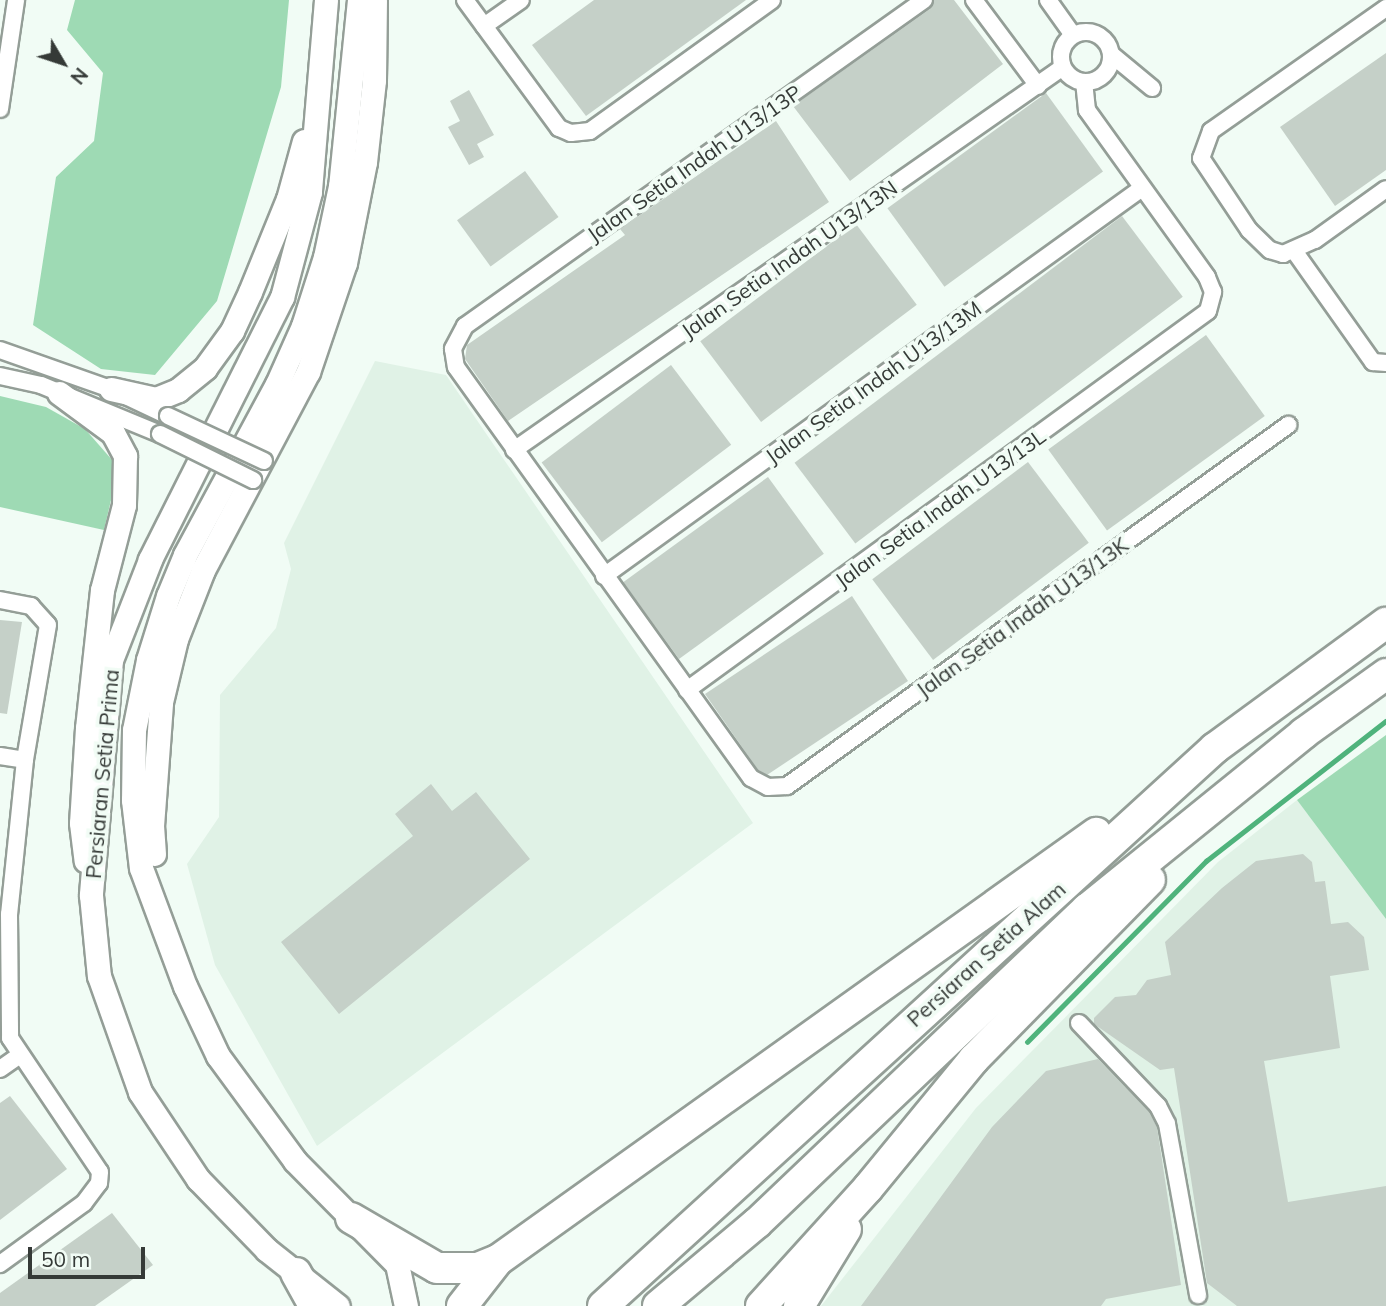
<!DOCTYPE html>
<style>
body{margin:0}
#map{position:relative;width:1386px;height:1306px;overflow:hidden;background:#f1fcf5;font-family:Mulish,sans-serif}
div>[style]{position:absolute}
.built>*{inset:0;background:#e0f2e6}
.green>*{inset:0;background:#9edab4}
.stream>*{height:4.5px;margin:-2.25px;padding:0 2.25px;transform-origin:2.25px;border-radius:2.25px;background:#4fb37c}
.building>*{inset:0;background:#c5d0c8;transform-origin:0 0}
.roads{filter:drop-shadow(2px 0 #949e97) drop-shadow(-2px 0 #949e97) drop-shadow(0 2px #949e97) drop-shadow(0 -2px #949e97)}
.street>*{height:16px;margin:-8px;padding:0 8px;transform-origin:8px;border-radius:8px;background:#fff}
.street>.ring{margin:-8px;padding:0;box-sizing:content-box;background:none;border:16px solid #fff;border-radius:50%}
.secondary>*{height:23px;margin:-11.5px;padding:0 11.5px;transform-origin:11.5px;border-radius:11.5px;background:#fff}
.highway>*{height:30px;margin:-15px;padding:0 15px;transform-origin:15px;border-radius:15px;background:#fff}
.bridges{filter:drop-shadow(2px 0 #949e97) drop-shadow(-2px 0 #949e97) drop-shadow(0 2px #949e97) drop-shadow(0 -2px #949e97)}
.street-bridge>*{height:16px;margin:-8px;padding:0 8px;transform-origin:8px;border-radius:8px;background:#fff}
span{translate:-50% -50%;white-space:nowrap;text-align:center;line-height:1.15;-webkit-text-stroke:7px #f1fcf5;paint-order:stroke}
.street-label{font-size:21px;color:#353a37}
.north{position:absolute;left:28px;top:28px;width:70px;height:70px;-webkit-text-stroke:5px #f1fcf5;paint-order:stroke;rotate:129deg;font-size:19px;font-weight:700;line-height:28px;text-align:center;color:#353a37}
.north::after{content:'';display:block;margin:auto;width:24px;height:32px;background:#353a37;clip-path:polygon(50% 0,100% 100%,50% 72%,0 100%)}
.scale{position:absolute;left:28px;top:1247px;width:117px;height:32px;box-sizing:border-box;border:4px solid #353a37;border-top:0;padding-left:9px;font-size:21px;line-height:24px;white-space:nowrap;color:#353a37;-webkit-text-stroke:5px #f1fcf5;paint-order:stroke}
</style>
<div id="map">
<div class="built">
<div style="clip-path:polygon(375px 361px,446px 375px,753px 823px,317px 1146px,215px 965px,187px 864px,219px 817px,220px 695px,276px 628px,291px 569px,284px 543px)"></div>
<div style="clip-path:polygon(1297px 800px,1386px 919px,1386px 1306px,821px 1306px,976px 1108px,1218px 862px)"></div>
</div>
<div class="green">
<div style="clip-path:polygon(75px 0,289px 0,281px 87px,217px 301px,155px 375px,101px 369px,33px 325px,56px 177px,94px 141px,103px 73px,67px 30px)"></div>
<div style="clip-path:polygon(0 396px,46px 407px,85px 429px,113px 461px,112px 496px,104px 530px,0 507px)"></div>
<div style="clip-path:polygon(1386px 735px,1386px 919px,1297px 800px)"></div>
</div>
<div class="stream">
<div style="left:1027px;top:1042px;width:255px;rotate:-45.3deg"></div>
<div style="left:1206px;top:861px;width:228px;rotate:-37.9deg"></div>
</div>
<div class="building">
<div style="clip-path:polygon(594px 0,746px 0,586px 116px,532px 45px)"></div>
<div style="clip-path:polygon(934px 0,954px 0,1003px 64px,850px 181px,793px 106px,930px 9px)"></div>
<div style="clip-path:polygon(1386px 53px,1386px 170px,1335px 206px,1280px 127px)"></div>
<div style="clip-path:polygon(469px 90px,494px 135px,477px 144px,484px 157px,469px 165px,448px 127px,460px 121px,450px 101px)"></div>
<div style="left:1046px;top:93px;width:97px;height:196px;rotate:54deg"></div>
<div style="clip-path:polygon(776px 121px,829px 202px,508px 421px,465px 359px,467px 345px,625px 235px,620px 229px)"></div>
<div style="left:525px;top:171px;width:57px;height:84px;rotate:54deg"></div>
<div style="left:1122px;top:216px;width:101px;height:410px;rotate:53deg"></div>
<div style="left:856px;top:224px;width:101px;height:195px;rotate:53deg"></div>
<div style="left:1206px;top:335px;width:100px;height:195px;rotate:54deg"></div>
<div style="left:671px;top:365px;width:100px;height:162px;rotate:53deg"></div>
<div style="left:1028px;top:462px;width:101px;height:195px;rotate:53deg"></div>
<div style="left:768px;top:477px;width:95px;height:179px;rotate:54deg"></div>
<div style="clip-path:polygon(852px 596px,908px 681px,767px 775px,758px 770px,705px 694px)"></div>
<div style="clip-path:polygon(0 620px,22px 622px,7px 714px,0 713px)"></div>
<div style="clip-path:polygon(431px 784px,452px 811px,476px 792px,530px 859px,339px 1014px,281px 942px,413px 836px,395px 814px)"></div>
<div style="clip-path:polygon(1303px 854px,1312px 862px,1315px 882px,1325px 881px,1331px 924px,1348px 922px,1364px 937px,1369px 970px,1330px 976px,1340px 1048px,1264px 1061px,1288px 1202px,1386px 1186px,1386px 1306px,1237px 1306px,1207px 1283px,1174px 1068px,1160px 1070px,1094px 1024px,1094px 1018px,1115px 997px,1136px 995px,1147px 980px,1171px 975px,1165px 942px,1222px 888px,1256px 861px)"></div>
<div style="clip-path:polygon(1098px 1059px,1149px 1112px,1157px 1127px,1181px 1285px,1106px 1299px,1101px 1306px,861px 1306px,992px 1127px,1046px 1071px)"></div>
<div style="clip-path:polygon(10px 1096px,67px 1169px,0 1220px,0 1103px)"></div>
<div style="clip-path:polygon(112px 1213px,153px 1265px,95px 1306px,0 1306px,0 1293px)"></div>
</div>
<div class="roads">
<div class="street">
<div style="left:465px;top:0;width:159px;rotate:53.7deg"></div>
<div style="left:559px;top:128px;width:13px;rotate:23deg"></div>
<div style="left:571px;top:133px;width:19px;rotate:-6deg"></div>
<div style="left:590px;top:131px;width:224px;rotate:-35.7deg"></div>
<div style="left:924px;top:0;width:563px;rotate:144.62deg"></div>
<div style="left:465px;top:326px;width:26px;rotate:118deg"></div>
<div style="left:453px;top:349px;width:18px;rotate:81deg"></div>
<div style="left:456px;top:367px;width:506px;rotate:54.33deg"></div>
<div style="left:751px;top:778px;width:19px;rotate:28deg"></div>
<div style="left:768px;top:787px;width:19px;rotate:-3deg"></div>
<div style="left:787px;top:786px;width:618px;rotate:-35.77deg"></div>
<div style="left:974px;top:0;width:107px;rotate:53.3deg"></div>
<div style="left:1048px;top:0;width:43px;rotate:54.5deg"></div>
<div style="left:1386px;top:8px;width:214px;rotate:144.9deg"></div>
<div style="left:1211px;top:131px;width:29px;rotate:110deg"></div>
<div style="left:1201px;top:158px;width:87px;rotate:56.3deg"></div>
<div style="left:1249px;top:230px;width:29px;rotate:44deg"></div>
<div style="left:1270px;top:250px;width:14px;rotate:17deg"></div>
<div style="left:1283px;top:254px;width:35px;rotate:-24deg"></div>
<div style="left:1315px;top:240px;width:87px;rotate:-35.7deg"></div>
<div style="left:484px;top:26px;width:45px;rotate:-35.1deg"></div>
<div class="ring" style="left:1061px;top:32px;width:34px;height:34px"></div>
<div style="left:1112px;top:55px;width:52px;rotate:39.5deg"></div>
<div style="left:0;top:109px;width:110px;rotate:-81.6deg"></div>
<div style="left:1295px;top:252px;width:135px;rotate:54.7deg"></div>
<div style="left:1373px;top:362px;width:13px;rotate:4deg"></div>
<div style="left:0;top:350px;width:118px;rotate:19.4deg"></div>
<div style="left:111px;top:389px;width:63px;rotate:25.3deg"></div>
<div style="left:0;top:376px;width:42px;rotate:12.4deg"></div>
<div style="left:41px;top:385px;width:129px;rotate:22.4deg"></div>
<div style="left:514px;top:450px;width:669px;rotate:-34.9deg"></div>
<div style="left:604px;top:576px;width:663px;rotate:-35.8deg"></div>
<div style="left:0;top:600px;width:32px;rotate:11deg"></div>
<div style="left:31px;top:606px;width:25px;rotate:48deg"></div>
<div style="left:48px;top:625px;width:137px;rotate:99.7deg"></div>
<div style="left:25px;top:760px;width:155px;rotate:95.9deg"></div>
<div style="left:9px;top:914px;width:124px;rotate:89.5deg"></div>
<div style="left:10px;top:1038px;width:161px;rotate:56.1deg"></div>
<div style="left:100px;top:1172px;width:11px;rotate:95deg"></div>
<div style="left:99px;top:1183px;width:25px;rotate:127deg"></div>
<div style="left:84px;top:1203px;width:104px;rotate:144deg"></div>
<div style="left:687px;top:690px;width:644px;rotate:-36.03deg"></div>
<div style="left:1208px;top:311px;width:20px;rotate:-75deg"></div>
<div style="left:1213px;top:292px;width:16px;rotate:-112deg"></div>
<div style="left:1207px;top:277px;width:206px;rotate:-125.7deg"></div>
<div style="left:1087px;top:110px;width:28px;rotate:-96deg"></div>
<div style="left:0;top:756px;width:25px;rotate:9deg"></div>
<div style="left:1079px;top:1023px;width:115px;rotate:46.4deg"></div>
<div style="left:1158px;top:1106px;width:20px;rotate:63deg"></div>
<div style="left:1167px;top:1124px;width:174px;rotate:79.7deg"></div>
<div style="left:0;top:1069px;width:24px;rotate:-35deg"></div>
</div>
<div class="secondary">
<div style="left:326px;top:0;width:193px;rotate:94.8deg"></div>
<div style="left:310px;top:192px;width:109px;rotate:104.9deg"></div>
<div style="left:282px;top:297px;width:294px;rotate:116.7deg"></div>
<div style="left:150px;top:560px;width:107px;rotate:111.3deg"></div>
<div style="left:111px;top:660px;width:236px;rotate:94.9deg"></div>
<div style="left:91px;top:895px;width:81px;rotate:84.4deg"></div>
<div style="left:99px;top:976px;width:123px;rotate:70.5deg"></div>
<div style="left:140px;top:1092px;width:105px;rotate:56.3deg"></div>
<div style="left:198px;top:1179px;width:99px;rotate:45.8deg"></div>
<div style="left:267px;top:1250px;width:90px;rotate:38.3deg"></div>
<div style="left:359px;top:0;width:187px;rotate:95.8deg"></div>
<div style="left:340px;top:186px;width:73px;rotate:101.9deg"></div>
<div style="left:325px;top:257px;width:72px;rotate:107.7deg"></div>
<div style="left:303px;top:326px;width:64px;rotate:114.1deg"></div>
<div style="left:277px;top:384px;width:194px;rotate:118.3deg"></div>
<div style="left:185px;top:555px;width:44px;rotate:112.5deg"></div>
<div style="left:168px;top:596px;width:67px;rotate:107.4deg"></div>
<div style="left:148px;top:660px;width:71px;rotate:101.3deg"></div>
<div style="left:134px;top:730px;width:70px;rotate:90.8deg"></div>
<div style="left:133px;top:800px;width:68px;rotate:83.3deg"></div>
<div style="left:141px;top:868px;width:126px;rotate:69.6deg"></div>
<div style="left:185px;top:986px;width:77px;rotate:64.8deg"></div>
<div style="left:218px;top:1056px;width:130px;rotate:53.7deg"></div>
<div style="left:295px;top:1161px;width:145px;rotate:45.3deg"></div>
<div style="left:397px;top:1264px;width:43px;rotate:77.9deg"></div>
<div style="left:111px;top:389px;width:46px;rotate:12.5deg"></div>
<div style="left:156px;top:399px;width:24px;rotate:-22deg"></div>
<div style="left:178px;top:390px;width:35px;rotate:-39deg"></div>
<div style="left:205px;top:368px;width:46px;rotate:-53.9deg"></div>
<div style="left:232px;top:331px;width:43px;rotate:-65.2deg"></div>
<div style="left:250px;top:292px;width:100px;rotate:-67.8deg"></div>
<div style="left:288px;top:199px;width:60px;rotate:-74.6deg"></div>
<div style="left:59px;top:393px;width:67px;rotate:36.5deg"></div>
<div style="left:113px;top:433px;width:26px;rotate:62deg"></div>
<div style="left:125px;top:456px;width:49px;rotate:91.2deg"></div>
<div style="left:124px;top:505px;width:88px;rotate:104.5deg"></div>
<div style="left:102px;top:590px;width:139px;rotate:96.2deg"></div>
<div style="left:87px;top:728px;width:95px;rotate:93.6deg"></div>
<div style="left:81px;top:823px;width:38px;rotate:83deg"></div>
<div style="left:154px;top:854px;width:28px;rotate:-94deg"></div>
<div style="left:152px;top:826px;width:124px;rotate:-85.8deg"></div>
<div style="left:161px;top:702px;width:65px;rotate:-76.6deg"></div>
<div style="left:176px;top:639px;width:74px;rotate:-68.6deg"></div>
<div style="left:203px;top:570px;width:224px;rotate:-62.1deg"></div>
<div style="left:308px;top:372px;width:115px;rotate:-71.3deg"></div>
<div style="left:345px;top:263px;width:103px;rotate:-78.8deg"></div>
<div style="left:365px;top:162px;width:82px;rotate:-83.7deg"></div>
<div style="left:374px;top:80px;width:80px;rotate:-89.3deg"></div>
</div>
<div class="highway">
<div style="left:351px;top:1218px;width:99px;rotate:30.2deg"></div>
<div style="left:437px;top:1268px;width:41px"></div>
<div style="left:478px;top:1268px;width:22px;rotate:-22deg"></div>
<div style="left:296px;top:1273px;width:38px;rotate:61deg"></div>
<div style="left:462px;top:1306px;width:58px;rotate:-52deg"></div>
<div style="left:498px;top:1260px;width:735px;rotate:-35.53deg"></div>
<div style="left:603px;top:1306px;width:828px;rotate:-42.36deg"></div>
<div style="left:1215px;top:748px;width:212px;rotate:-36.2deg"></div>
<div style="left:658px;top:1306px;width:129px;rotate:-40deg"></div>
<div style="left:757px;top:1223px;width:456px;rotate:-43.6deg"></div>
<div style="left:1087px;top:909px;width:279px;rotate:-39deg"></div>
<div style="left:1304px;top:733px;width:101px;rotate:-35.7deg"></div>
<div style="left:761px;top:1306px;width:159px;rotate:-47.8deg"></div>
<div style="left:868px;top:1188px;width:167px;rotate:-50.6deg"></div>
<div style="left:974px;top:1059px;width:251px;rotate:-45.5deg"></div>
<div style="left:799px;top:1306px;width:90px;rotate:-58.6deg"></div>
</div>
</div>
<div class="bridges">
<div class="street-bridge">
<div style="left:168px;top:416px;width:106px;rotate:25.1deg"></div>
<div style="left:160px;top:434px;width:104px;rotate:26.3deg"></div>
</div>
</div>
<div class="street-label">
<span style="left:694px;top:163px;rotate:-35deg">Jalan Setia Indah U13/13P</span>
<span style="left:789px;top:259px;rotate:-35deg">Jalan Setia Indah U13/13N</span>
<span style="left:873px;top:382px;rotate:-36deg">Jalan Setia Indah U13/13M</span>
<span style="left:940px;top:508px;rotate:-36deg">Jalan Setia Indah U13/13L</span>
<span style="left:1022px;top:617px;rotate:-36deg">Jalan Setia Indah U13/13K</span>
<span style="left:102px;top:774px;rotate:-85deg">Persiaran Setia Prima</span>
<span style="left:986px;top:954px;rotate:-42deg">Persiaran Setia Alam</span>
</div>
<div class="north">N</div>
<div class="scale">50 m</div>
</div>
